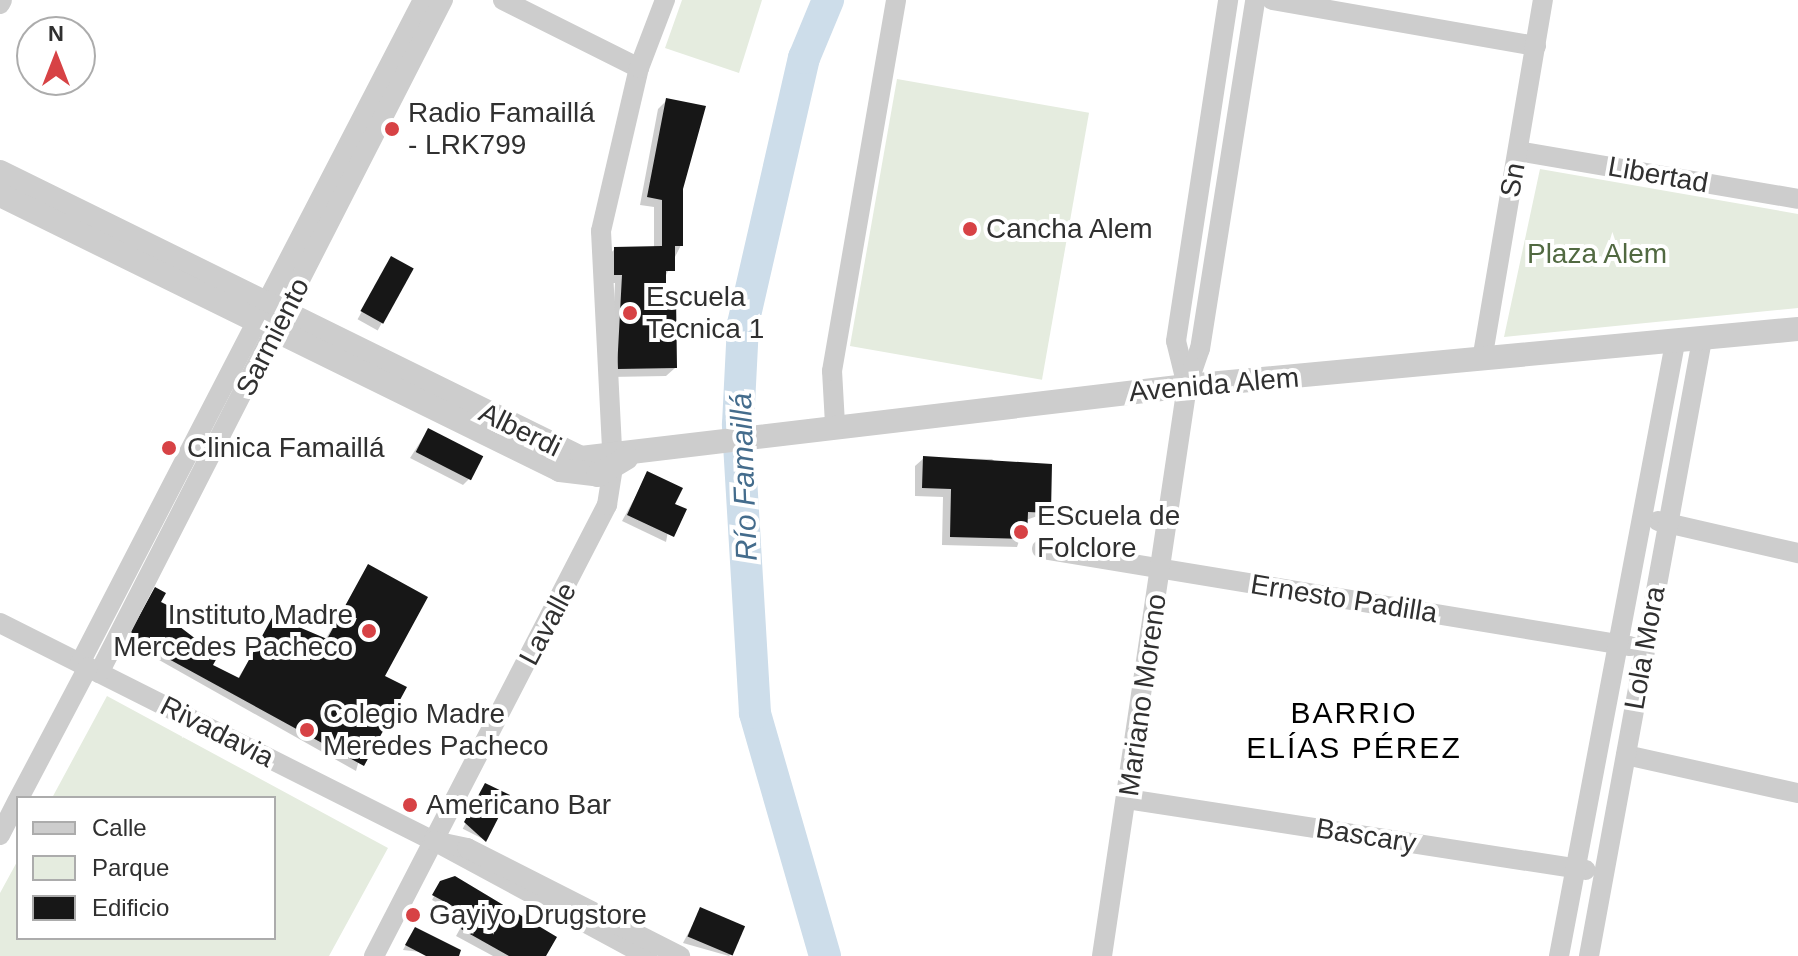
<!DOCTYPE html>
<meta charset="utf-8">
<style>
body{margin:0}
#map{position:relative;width:1798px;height:956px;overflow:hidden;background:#fff;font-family:Helvetica,sans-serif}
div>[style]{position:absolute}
.green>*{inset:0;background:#e5ecdf;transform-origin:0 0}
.shadow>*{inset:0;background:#0003;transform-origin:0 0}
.river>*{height:32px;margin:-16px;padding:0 16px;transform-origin:16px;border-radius:16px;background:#cdddea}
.building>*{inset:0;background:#171717;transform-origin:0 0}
.minor>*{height:20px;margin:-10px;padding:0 10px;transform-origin:10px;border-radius:10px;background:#cdcdcd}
.tertiary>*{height:24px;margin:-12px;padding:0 12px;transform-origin:12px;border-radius:12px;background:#cdcdcd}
.dots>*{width:22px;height:22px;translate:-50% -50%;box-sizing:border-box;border:4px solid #fff;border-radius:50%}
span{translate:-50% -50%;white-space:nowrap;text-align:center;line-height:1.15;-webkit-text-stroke:8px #fff;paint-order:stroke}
.poi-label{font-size:28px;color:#303030}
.left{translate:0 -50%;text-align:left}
.right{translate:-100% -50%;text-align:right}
.street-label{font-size:28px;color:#303030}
.park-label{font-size:28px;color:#516941}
.water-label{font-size:30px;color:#446c8c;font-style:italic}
.neighbourhood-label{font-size:30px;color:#000;letter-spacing:2px}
.legend{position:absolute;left:16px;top:796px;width:260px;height:144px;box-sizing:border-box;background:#fff;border:2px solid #acacac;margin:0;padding:10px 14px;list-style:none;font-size:24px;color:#303030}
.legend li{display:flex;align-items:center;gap:16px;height:40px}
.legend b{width:40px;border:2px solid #acacac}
.north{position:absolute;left:16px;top:16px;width:80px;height:80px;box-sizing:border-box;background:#fff;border:2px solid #acacac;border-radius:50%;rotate:0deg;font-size:22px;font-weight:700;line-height:32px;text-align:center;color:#303030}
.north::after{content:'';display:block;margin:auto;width:28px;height:36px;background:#d74245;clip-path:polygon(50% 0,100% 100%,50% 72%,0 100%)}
</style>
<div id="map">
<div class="green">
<div style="clip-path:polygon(682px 0,762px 0,739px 73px,665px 48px)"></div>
<div style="left:897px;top:79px;width:195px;height:271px;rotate:10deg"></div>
<div style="clip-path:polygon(1540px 169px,1798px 214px,1798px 308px,1504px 337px)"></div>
<div style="clip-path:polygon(107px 696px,388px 848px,329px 956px,0 956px,0 893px,18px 860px,18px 938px,274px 938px,274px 798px,52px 798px)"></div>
</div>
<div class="shadow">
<div style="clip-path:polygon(667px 100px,681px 189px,681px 245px,664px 279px,675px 368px,666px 376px,610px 377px,615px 283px,606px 283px,606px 257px,615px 249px,654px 248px,654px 207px,640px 205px,658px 109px)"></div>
<div style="left:391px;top:259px;width:23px;height:69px;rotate:29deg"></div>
<div style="clip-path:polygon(428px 430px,469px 479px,463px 485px,410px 458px)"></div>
<div style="clip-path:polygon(924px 458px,992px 459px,1049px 512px,1026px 520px,1017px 547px,942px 545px,943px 497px,915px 496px,915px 466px)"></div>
<div style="clip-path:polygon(648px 474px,673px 505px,666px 542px,622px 521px)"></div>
<div style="clip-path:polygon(368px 567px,382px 676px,356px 771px,152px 656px,155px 648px,147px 656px,128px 647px,155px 589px,169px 621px,210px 666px,237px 680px,274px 619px,325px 640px)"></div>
<div style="left:485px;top:785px;width:25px;height:49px;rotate:27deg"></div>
<div style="clip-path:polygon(441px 883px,544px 956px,493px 956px,456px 936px,466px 918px,432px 900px)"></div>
<div style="clip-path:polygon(701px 909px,731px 954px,729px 956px,683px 943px)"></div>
<div style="clip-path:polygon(412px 933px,456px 956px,403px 950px)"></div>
</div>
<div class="river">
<div style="left:825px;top:956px;width:253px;rotate:-106.1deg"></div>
<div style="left:755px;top:713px;width:289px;rotate:-93.4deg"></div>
<div style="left:738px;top:424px;width:100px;rotate:-87.1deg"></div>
<div style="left:743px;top:324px;width:273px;rotate:-77.1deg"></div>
<div style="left:804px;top:58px;width:63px;rotate:-67.5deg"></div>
</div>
<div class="building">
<div style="clip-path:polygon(666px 98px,706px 106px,683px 189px,683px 246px,675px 246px,675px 271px,666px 271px,666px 296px,676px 296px,677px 368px,617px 369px,622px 275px,614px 275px,614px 247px,662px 246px,662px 200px,647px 197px)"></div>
<div style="left:391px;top:256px;width:26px;height:63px;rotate:29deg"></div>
<div style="left:428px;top:428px;width:62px;height:27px;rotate:27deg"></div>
<div style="clip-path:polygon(923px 456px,1052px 464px,1051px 513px,1028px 512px,1027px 539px,950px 537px,951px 489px,922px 488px)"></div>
<div style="clip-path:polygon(647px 471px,683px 488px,675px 504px,687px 509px,674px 537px,627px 515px)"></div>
<div style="clip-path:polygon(368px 564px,428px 597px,385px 676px,407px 687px,364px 766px,134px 640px,131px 631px,155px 587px,166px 593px,161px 602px,177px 610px,171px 620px,218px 656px,213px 665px,239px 678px,273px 616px,327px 639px)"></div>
<div style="clip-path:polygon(485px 783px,510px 795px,486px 842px,464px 822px)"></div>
<div style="clip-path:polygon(455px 876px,557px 937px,546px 956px,509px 956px,461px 929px,469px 915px,432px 895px,440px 881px)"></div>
<div style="left:700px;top:907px;width:49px;height:32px;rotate:23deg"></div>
<div style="clip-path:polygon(415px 927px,461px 950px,459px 956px,426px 956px,405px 945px)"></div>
</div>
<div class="minor">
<div style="left:503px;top:0;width:152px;rotate:26.6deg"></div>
<div style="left:1272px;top:0;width:268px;rotate:9.9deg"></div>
<div style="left:0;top:4px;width:4px;rotate:-63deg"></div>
<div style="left:1518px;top:151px;width:284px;rotate:9.7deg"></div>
<div style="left:1482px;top:360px;width:365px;rotate:-80.4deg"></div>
<div style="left:1187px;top:386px;width:46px;rotate:-103.7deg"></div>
<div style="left:1176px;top:341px;width:345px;rotate:-81.3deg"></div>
<div style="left:835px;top:424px;width:53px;rotate:-93.2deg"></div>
<div style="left:832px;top:371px;width:376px;rotate:-80.2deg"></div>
<div style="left:1658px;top:521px;width:144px;rotate:12.9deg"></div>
<div style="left:1042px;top:549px;width:596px;rotate:9.37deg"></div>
<div style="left:0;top:623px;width:486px;rotate:26.7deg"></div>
<div style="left:80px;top:663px;width:746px;rotate:-62.65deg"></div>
<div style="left:99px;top:673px;width:756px;rotate:-62.93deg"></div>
<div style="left:1626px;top:755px;width:176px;rotate:12.5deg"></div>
<div style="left:19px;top:798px;width:148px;rotate:-62.2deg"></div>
<div style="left:1127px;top:799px;width:464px;rotate:8.8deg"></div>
<div style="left:0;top:835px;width:39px;rotate:-63deg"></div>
<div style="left:374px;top:956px;width:508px;rotate:-62.68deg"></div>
<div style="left:607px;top:505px;width:37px;rotate:-81deg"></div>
<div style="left:613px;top:468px;width:237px;rotate:-92.9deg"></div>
<div style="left:601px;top:231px;width:167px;rotate:-76.9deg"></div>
<div style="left:639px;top:68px;width:73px;rotate:-69.1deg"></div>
<div style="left:647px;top:956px;width:242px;rotate:-151.6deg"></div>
<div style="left:434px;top:841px;width:34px;rotate:12deg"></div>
<div style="left:467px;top:848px;width:239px;rotate:26.9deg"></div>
<div style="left:1102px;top:956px;width:576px;rotate:-81.52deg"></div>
<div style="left:1187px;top:386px;width:39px;rotate:-71deg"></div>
<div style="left:1200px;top:349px;width:353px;rotate:-81deg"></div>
<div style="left:1559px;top:956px;width:624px;rotate:-79.28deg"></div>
<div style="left:1589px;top:956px;width:626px;rotate:-79.61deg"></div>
</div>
<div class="tertiary">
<div style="left:0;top:172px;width:648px;rotate:26.21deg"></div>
<div style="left:581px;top:458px;width:610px;rotate:-6.78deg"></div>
<div style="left:1187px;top:386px;width:614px;rotate:-5.33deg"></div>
<div style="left:0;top:195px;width:624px;rotate:26.15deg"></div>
<div style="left:560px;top:470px;width:38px;rotate:7deg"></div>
<div style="left:598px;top:475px;width:33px;rotate:-31deg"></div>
</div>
<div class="dots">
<div style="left:392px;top:129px;background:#d74245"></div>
<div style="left:970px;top:229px;background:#d74245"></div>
<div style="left:630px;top:313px;background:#d74245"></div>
<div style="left:169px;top:448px;background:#d74245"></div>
<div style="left:1021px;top:532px;background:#d74245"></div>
<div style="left:369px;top:631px;background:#d74245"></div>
<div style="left:307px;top:730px;background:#d74245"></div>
<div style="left:410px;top:805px;background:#d74245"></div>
<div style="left:413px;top:915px;background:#d74245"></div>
</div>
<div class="poi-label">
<span class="left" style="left:408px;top:129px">Radio Famaillá<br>- LRK799</span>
<span class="left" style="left:986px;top:229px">Cancha Alem</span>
<span class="left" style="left:646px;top:313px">Escuela<br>Tecnica 1</span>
<span class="left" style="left:187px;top:448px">Clinica Famaillá</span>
<span class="left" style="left:1037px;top:532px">EScuela de<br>Folclore</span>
<span class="right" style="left:353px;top:631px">Instituto Madre<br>Mercedes Pacheco</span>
<span class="left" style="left:323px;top:730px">Colegio Madre<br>Meredes Pacheco</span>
<span class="left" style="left:426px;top:805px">Americano Bar</span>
<span class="left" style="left:429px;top:915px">Gayiyo Drugstore</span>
</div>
<div class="street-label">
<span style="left:1658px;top:175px;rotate:10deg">Libertad</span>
<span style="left:1513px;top:180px;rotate:-80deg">Sn</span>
<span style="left:273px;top:337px;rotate:-63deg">Sarmiento</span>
<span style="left:1214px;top:385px;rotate:-5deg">Avenida Alem</span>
<span style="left:520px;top:430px;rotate:26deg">Alberdi</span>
<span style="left:1344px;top:599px;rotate:9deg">Ernesto Padilla</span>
<span style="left:548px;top:624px;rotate:-62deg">Lavalle</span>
<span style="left:1645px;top:648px;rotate:-80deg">Lola Mora</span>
<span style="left:1143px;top:695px;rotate:-82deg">Mariano Moreno</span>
<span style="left:217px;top:732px;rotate:27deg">Rivadavia</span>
<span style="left:1366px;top:836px;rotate:9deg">Bascary</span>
</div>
<div class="park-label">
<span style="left:1597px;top:254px">Plaza Alem</span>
</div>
<div class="water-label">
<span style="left:744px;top:477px;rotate:-92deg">Río Famaillá</span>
</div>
<div class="neighbourhood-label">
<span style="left:1354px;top:730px">BARRIO<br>ELÍAS PÉREZ</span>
</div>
<ul class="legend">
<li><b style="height:10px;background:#cdcdcd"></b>Calle</li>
<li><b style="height:22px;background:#e5ecdf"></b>Parque</li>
<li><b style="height:22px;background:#171717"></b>Edificio</li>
</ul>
<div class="north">N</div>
</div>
